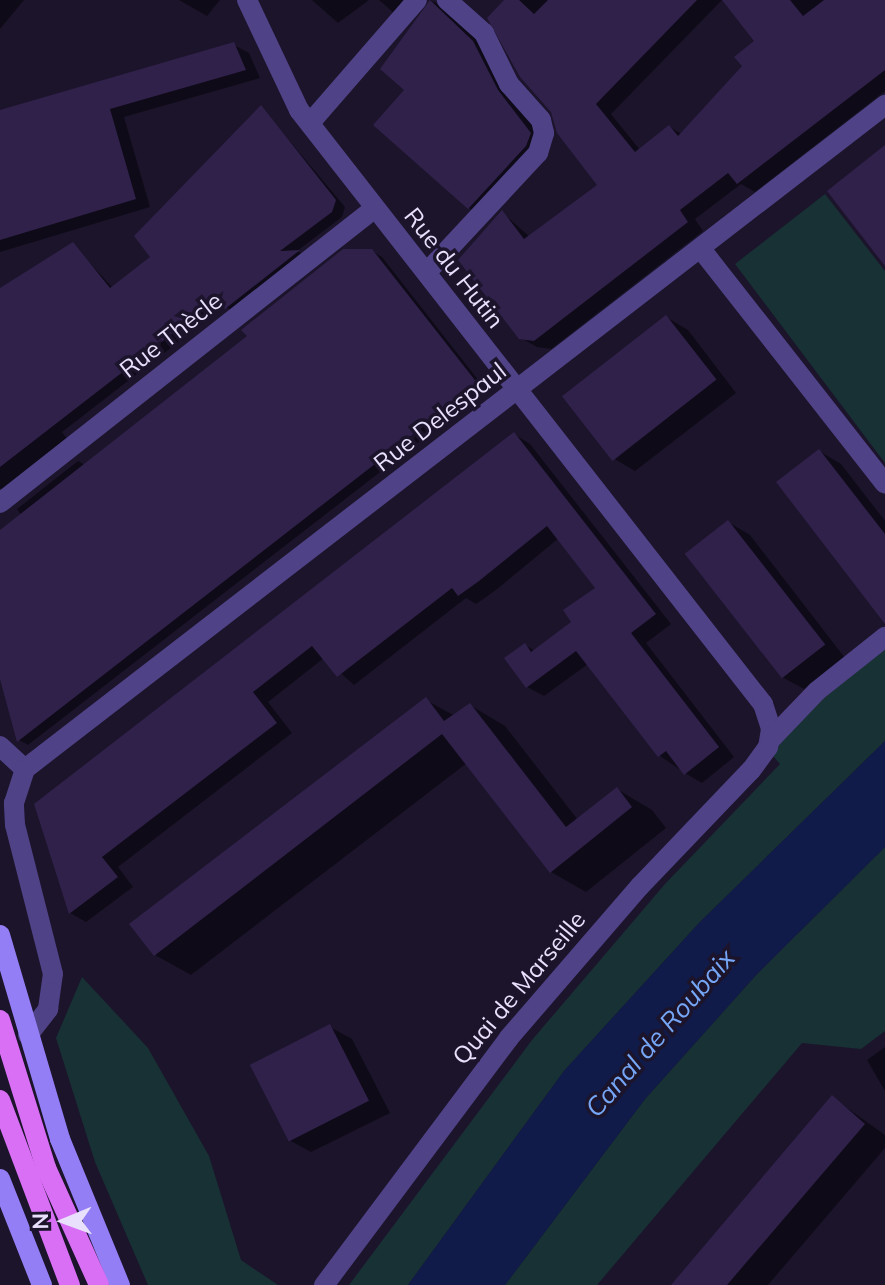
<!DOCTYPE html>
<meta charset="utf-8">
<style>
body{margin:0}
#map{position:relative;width:885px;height:1285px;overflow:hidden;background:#1c142b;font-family:Mulish,sans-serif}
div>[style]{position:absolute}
.green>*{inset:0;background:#173135}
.water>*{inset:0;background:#101b49}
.shadow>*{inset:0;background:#0007}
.building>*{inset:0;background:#30214b;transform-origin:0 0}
.street>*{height:20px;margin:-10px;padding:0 10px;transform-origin:10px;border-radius:10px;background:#504287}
.secondary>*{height:20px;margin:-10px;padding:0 10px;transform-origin:10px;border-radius:10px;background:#947ef6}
.primary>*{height:20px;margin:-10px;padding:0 10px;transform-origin:10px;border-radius:10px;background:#d86ff5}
span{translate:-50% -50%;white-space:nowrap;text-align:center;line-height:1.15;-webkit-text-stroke:7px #1c142b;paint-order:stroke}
.street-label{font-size:24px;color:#e8e0fd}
.water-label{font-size:26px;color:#76a6f6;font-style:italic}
.north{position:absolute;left:24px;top:1181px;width:80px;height:80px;-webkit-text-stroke:6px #1c142b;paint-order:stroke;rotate:269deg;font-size:22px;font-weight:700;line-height:32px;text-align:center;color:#e8e0fd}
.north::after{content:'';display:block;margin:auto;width:28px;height:36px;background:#e8e0fd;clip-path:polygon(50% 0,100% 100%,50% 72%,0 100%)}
</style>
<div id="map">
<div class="green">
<div style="clip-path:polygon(825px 194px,885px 271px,885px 463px,735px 264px)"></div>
<div style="clip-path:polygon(885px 646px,885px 741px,699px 923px,564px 1071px,408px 1285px,349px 1285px,532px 1040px,665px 884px,780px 764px,773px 756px,787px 730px)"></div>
<div style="clip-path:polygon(885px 847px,885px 1031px,861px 1049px,802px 1043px,597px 1285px,505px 1285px,645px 1099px,757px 974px)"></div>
<div style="clip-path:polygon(82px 977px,148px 1048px,209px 1156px,241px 1260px,278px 1285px,148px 1285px,95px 1162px,56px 1038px)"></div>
</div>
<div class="water">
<div style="clip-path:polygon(885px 741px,885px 847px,757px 974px,645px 1099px,505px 1285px,408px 1285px,564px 1071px,699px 923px)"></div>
</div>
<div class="shadow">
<div style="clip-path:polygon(0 0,24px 0,0 29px)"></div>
<div style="clip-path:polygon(179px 0,220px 0,207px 16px)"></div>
<div style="clip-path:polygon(312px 0,369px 0,338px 23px)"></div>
<div style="clip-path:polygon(379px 0,422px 0,403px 21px)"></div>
<div style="clip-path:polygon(430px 0,446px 8px,490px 53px,547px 144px,486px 217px,469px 208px,406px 89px)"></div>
<div style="clip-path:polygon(507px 0,722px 0,611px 114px,640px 150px,670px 127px,683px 135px,745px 66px,757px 42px,724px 0,885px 0,885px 91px,755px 192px,741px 184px,695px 219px,703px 231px,551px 349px,537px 347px,521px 338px,503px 213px,530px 237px,599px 185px,553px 111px)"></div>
<div style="clip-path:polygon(234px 45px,249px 53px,260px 78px,124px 117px,150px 207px,0 252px,0 112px)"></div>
<div style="clip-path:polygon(262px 108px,345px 207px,342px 217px,297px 251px,308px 257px,237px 314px,225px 306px,62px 432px,71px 444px,9px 493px,0 488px,0 290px,73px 245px,113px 288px,152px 257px)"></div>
<div style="clip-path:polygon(372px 251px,382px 257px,486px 390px,28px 745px,19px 740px,0 670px,0 533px,22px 516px,17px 509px,78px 461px,87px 466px)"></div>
<div style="clip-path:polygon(666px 317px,688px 330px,736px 393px,635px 471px,613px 458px)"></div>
<div style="clip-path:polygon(514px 434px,530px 444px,671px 624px,646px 643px,734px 757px,702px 783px,685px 773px,660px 756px,588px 664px,544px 696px,527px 687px,525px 645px,535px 651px,574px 622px,598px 588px,559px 538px,496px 590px,476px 604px,466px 598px,354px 685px,324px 658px,268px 702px,292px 733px,118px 867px,133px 887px,86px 922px,70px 913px,37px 805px)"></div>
<div style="clip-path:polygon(819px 451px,841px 464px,885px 521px,885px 612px)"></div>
<div style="clip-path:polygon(728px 522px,750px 535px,845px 658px,804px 689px,782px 677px)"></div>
<div style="clip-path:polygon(426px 700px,455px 716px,470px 705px,505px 726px,578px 820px,617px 789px,652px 810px,666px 828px,586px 892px,551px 872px,467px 763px,191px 975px,155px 955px)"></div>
<div style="clip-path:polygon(330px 1027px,352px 1039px,390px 1113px,311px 1152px,289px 1140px)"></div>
<div style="clip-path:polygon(885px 1047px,885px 1091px,867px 1060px)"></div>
<div style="clip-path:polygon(833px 1098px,885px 1135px,885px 1148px,768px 1285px,673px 1285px)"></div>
</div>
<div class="building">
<div style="clip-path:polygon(430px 0,473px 41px,498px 90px,531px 133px,526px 146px,468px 209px,373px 125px,404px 90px,380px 69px)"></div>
<div style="clip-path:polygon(504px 0,519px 0,534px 14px,548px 0,697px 0,596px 104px,635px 152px,669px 125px,678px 136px,742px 66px,734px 57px,754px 41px,722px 0,790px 0,803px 16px,824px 0,885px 0,885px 70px,737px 184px,728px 173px,680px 210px,688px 222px,534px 341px,519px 339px,458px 260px,502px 210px,524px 239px,597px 185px,557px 133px,551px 112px,520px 77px,487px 18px)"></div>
<div style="clip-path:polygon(234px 42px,246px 70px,110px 109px,136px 199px,0 240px,0 110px)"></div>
<div style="clip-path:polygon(261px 105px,336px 200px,332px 212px,280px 251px,300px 250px,225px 309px,217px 299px,0 467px,0 288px,73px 242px,110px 288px,150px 257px,134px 236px)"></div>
<div style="clip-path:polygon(885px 145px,885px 266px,827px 191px)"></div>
<div style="clip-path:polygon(343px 249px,372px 249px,478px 384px,17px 742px,0 679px,0 530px,247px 336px,241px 330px)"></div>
<div style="left:666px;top:315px;width:82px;height:132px;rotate:52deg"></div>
<div style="clip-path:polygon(514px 432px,656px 614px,631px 633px,719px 747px,684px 775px,666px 751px,658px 757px,576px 651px,526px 688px,504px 658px,525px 643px,531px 652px,571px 622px,563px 610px,595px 588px,547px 526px,479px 581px,458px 596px,452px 588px,337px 677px,312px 646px,253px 692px,277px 723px,102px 857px,118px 877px,69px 914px,34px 804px)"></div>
<div style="clip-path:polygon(819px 449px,885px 534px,885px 624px,776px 482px)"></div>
<div style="left:728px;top:520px;width:158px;height:55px;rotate:52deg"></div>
<div style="clip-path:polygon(426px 697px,444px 721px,470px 703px,566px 827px,617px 787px,632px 807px,550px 873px,442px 734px,154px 956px,129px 924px)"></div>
<div style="left:330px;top:1024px;width:86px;height:90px;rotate:63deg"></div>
<div style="clip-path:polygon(832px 1095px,865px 1124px,727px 1285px,671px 1285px)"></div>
</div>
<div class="street">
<div style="left:247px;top:0;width:122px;rotate:64.7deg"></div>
<div style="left:299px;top:110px;width:754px;rotate:52.01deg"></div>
<div style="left:763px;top:704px;width:26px;rotate:72deg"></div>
<div style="left:771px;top:729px;width:18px;rotate:99deg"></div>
<div style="left:768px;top:747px;width:29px;rotate:126deg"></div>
<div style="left:751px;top:770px;width:161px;rotate:133.7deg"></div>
<div style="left:640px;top:886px;width:201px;rotate:130.8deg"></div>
<div style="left:509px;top:1038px;width:309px;rotate:126.8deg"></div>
<div style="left:310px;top:123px;width:163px;rotate:-49deg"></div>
<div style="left:701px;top:249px;width:298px;rotate:51.9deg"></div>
<div style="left:427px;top:272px;width:163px;rotate:-47deg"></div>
<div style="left:538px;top:153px;width:21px;rotate:-73deg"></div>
<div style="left:544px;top:133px;width:13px;rotate:-103deg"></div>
<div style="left:541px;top:120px;width:48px;rotate:-131.6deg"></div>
<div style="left:509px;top:84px;width:57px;rotate:-116.1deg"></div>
<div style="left:484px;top:33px;width:50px;rotate:-138.3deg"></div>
<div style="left:0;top:503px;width:477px;rotate:-38.2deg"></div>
<div style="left:771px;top:739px;width:66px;rotate:-46.2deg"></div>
<div style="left:817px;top:691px;width:87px;rotate:-38.5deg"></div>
<div style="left:0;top:746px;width:34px;rotate:43deg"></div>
<div style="left:28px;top:1035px;width:33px;rotate:-52deg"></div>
<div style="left:48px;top:1009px;width:35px;rotate:-82deg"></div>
<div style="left:53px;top:974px;width:154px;rotate:-104.3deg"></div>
<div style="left:15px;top:825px;width:22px;rotate:-93deg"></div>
<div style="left:14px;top:803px;width:36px;rotate:-72deg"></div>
<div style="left:25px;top:769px;width:1087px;rotate:-37.67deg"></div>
</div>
<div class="secondary">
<div style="left:0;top:935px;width:213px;rotate:73.6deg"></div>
<div style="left:60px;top:1139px;width:158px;rotate:67.7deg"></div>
<div style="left:0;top:1179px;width:114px;rotate:68.4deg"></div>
</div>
<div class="primary">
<div style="left:0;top:1020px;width:155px;rotate:72.7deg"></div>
<div style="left:46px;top:1168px;width:128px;rotate:65.6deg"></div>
<div style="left:0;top:1100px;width:198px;rotate:69.3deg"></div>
</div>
<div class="street-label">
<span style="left:454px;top:268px;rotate:52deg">Rue du Hutin</span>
<span style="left:171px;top:335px;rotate:-38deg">Rue Thècle</span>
<span style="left:440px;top:417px;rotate:-38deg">Rue Delespaul</span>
<span style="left:519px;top:988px;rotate:-50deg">Quai de Marseille</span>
</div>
<div class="water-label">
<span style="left:660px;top:1033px;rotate:-49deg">Canal de Roubaix</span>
</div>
<div class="north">N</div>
</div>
